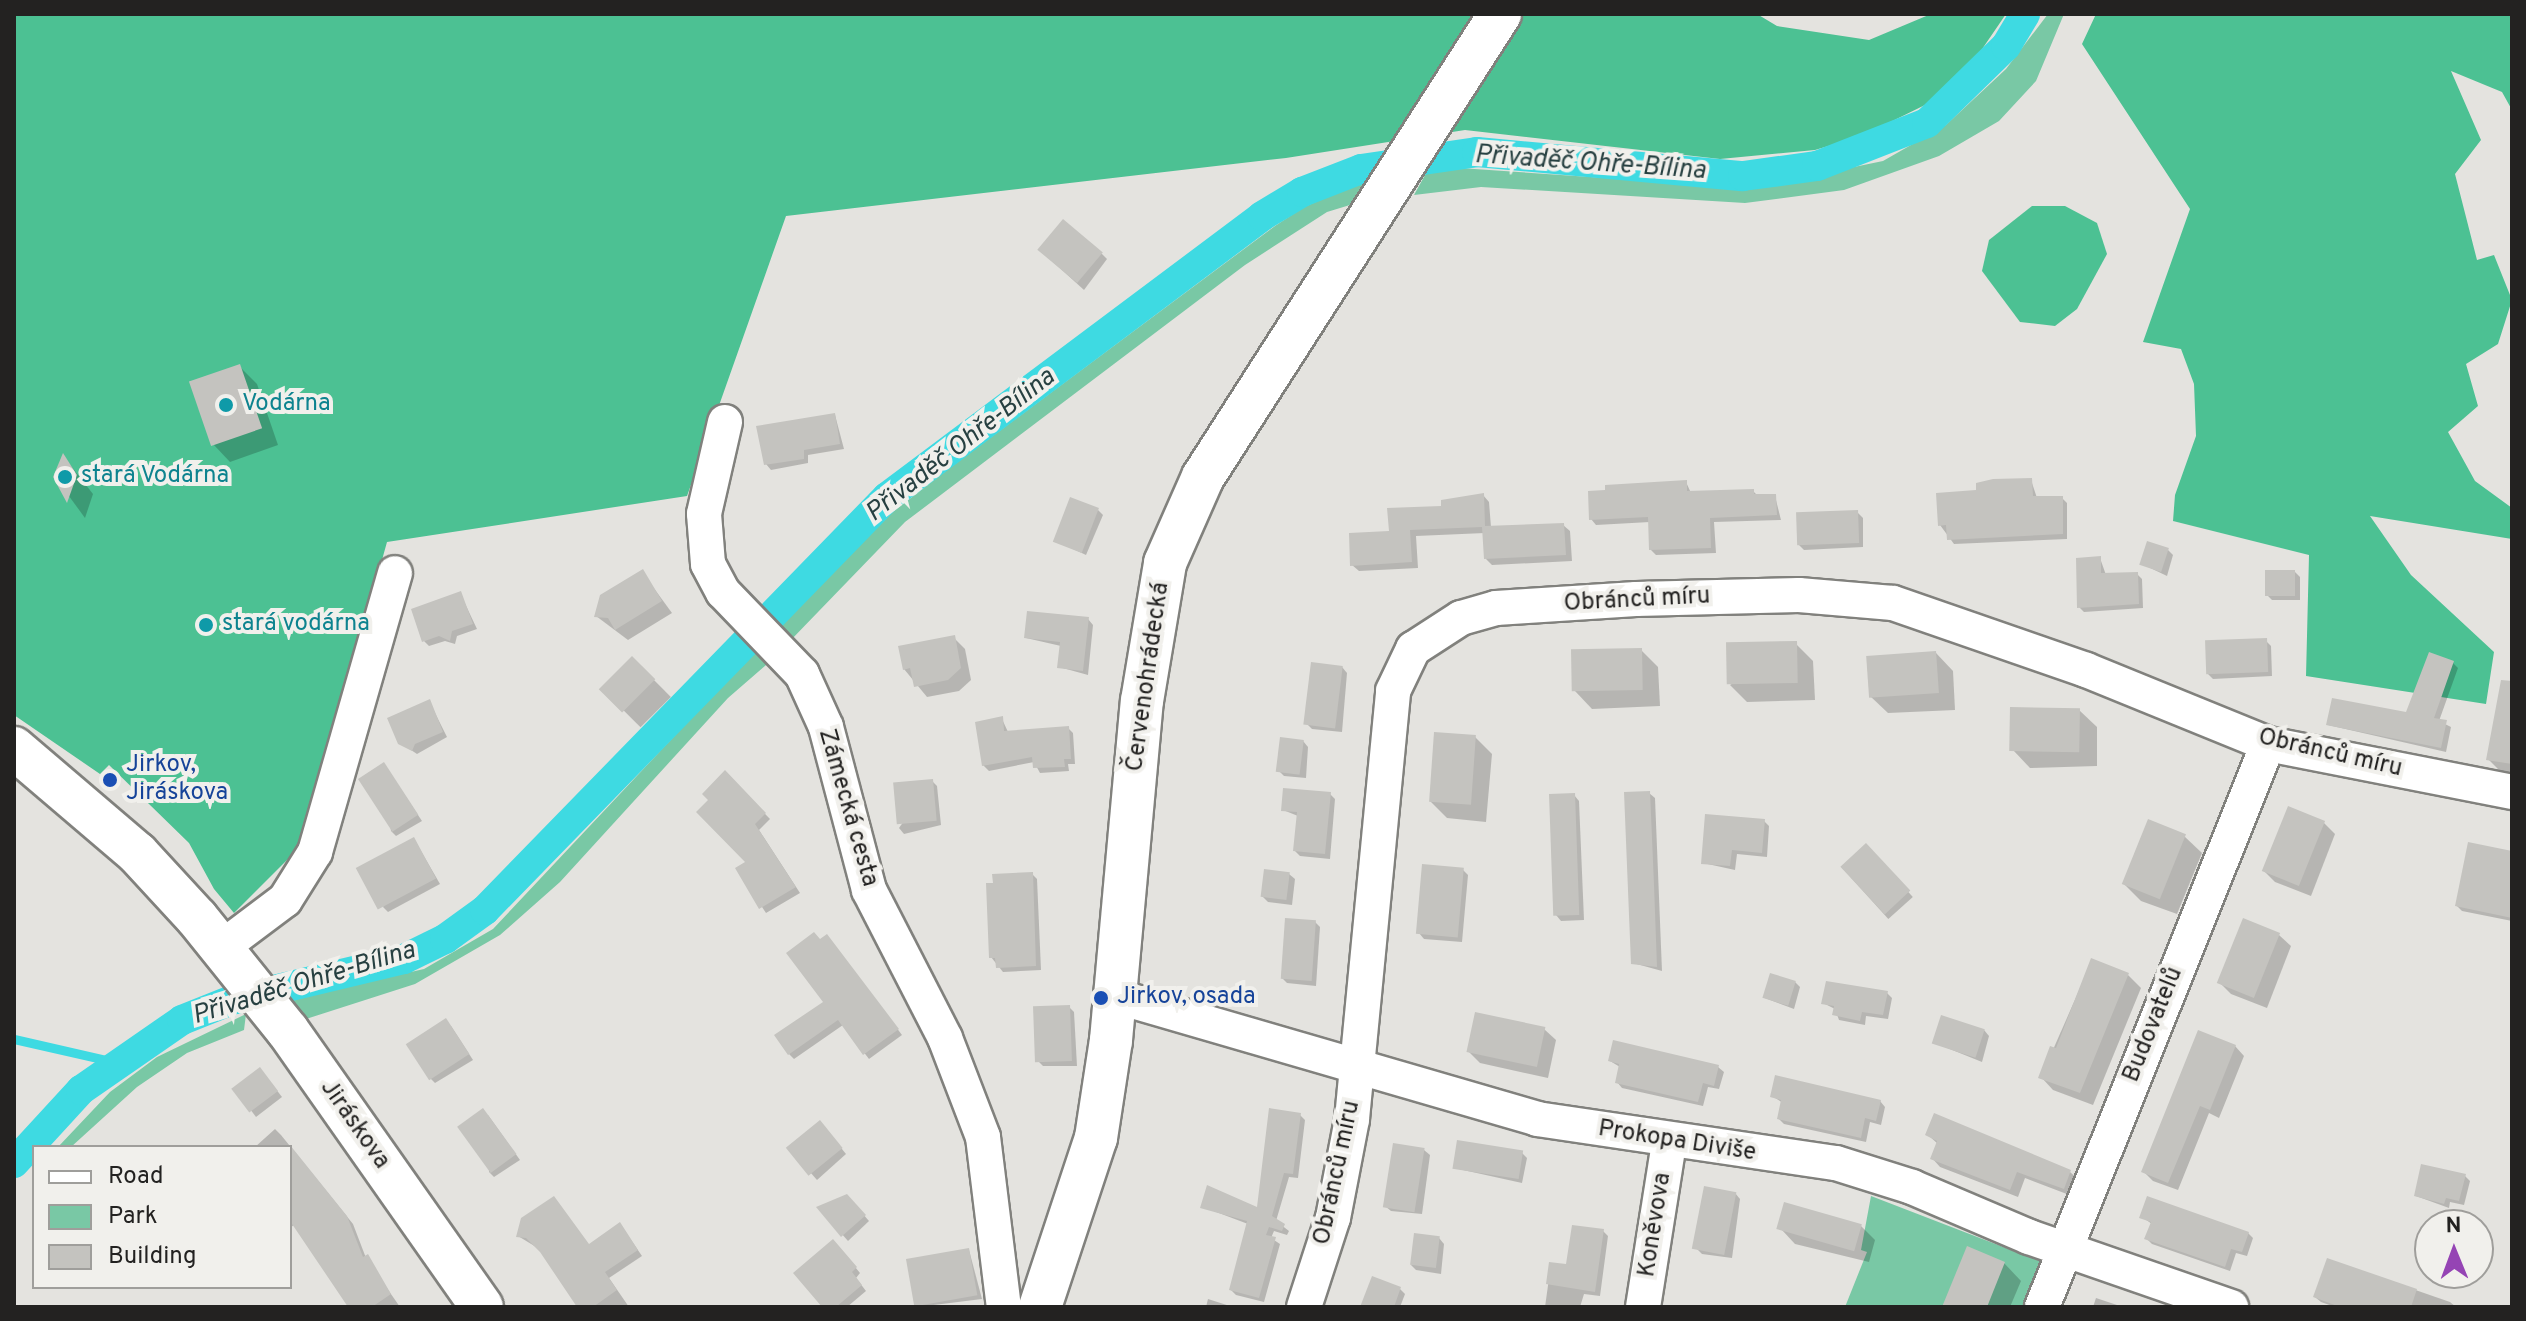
<!DOCTYPE html>
<meta charset="utf-8">
<style>
body{margin:0}
#map{position:relative;width:2526px;height:1321px;overflow:hidden;background:#e4e3df;font-family:Overpass,sans-serif}
div>[style]{position:absolute}
.green>*{inset:0;background:#79c8a5}
.forest>*{inset:0;background:#4cc193}
.shadow>*{inset:0;background:#0003;transform-origin:0 0}
.stream>*{height:9px;margin:-4.5px;padding:0 4.5px;transform-origin:4.5px;border-radius:4.5px;background:#3edae2}
.canal>*{height:30px;margin:-15px;padding:0 15px;transform-origin:15px;border-radius:15px;background:#3edae2}
.building>*{inset:0;background:#c4c3bf;transform-origin:0 0}
.roads{filter:drop-shadow(2px 0 #81817d) drop-shadow(-2px 0 #81817d) drop-shadow(0 2px #81817d) drop-shadow(0 -2px #81817d)}
.minor>*{height:34px;margin:-17px;padding:0 17px;transform-origin:17px;border-radius:17px;background:#fff}
.tertiary>*{height:42px;margin:-21px;padding:0 21px;transform-origin:21px;border-radius:21px;background:#fff}
.dots>*{width:22px;height:22px;translate:-50% -50%;box-sizing:border-box;border:4px solid #f1f0ec;border-radius:50%}
span{translate:-50% -50%;white-space:nowrap;text-align:center;line-height:1.15;-webkit-text-stroke:8px #f1f0ec;paint-order:stroke}
.culture-label{font-size:24px;color:#0d838f}
.left{translate:0 -50%;text-align:left}
.street-label{font-size:24px;color:#232221}
.transit-label{font-size:24px;color:#164399}
.water-label{font-size:26px;color:#274041;font-style:italic}
.frame{position:absolute;inset:0;border:16px solid #232221;pointer-events:none}
.legend{position:absolute;left:32px;top:1145px;width:260px;height:144px;box-sizing:border-box;background:#f1f0ec;border:2px solid #9f9e9b;margin:0;padding:10px 14px;list-style:none;font-size:24px;color:#232221}
.legend li{display:flex;align-items:center;gap:16px;height:40px}
.legend b{width:40px;border:2px solid #9f9e9b}
.north{position:absolute;left:2414px;top:1209px;width:80px;height:80px;box-sizing:border-box;background:#f1f0ec;border:2px solid #9f9e9b;border-radius:50%;rotate:359deg;font-size:22px;font-weight:700;line-height:32px;text-align:center;color:#232221}
.north::after{content:'';display:block;margin:auto;width:28px;height:36px;background:#9544b4;clip-path:polygon(50% 0,100% 100%,50% 72%,0 100%)}
</style>
<div id="map">
<div class="green">
<div style="clip-path:polygon(2048px 14px,2064px 14px,2036px 81px,1999px 121px,1939px 156px,1844px 190px,1745px 203px,1481px 187px,1414px 195px,1430px 166px,1752px 188px,1883px 161px,1946px 125px,2006px 69px)"></div>
<div style="clip-path:polygon(1375px 177px,1363px 201px,1327px 212px,1245px 265px,905px 522px,789px 642px,777px 627px,894px 511px,955px 464px,1275px 226px,1304px 207px)"></div>
<div style="clip-path:polygon(759px 646px,773px 659px,728px 698px,560px 882px,500px 935px,415px 984px,306px 1019px,288px 1000px,424px 969px,493px 929px)"></div>
<div style="clip-path:polygon(246px 1014px,244px 1030px,187px 1053px,137px 1087px,71px 1147px,58px 1147px,110px 1092px,157px 1057px)"></div>
<div style="clip-path:polygon(1871px 1196px,2011px 1250px,2039px 1254px,2044px 1266px,2028px 1307px,1845px 1307px,1867px 1252px,1861px 1250px)"></div>
</div>
<div class="forest">
<div style="clip-path:polygon(14px 14px,1757px 14px,1777px 26px,1869px 40px,1931px 14px,2006px 14px,1976px 58px,1927px 104px,1862px 136px,1815px 150px,1720px 159px,1465px 130px,1286px 158px,786px 216px,687px 496px,387px 542px,303px 844px,234px 913px,214px 889px,189px 843px,109px 765px,100px 774px,14px 715px)"></div>
<div style="clip-path:polygon(2096px 14px,2512px 14px,2512px 110px,2502px 92px,2451px 71px,2481px 140px,2455px 174px,2477px 260px,2494px 255px,2512px 300px,2498px 344px,2466px 364px,2478px 406px,2448px 432px,2475px 481px,2512px 508px,2512px 539px,2370px 516px,2411px 575px,2494px 652px,2486px 704px,2306px 676px,2309px 555px,2173px 521px,2175px 495px,2196px 436px,2194px 384px,2181px 349px,2143px 342px,2190px 209px,2082px 44px)"></div>
<div style="clip-path:polygon(2032px 206px,2065px 206px,2097px 223px,2107px 254px,2077px 309px,2055px 326px,2020px 322px,1982px 271px,1989px 240px)"></div>
</div>
<div class="shadow">
<div style="clip-path:polygon(1040px 250px,1102px 254px,1107px 259px,1084px 290px)"></div>
<div style="clip-path:polygon(239px 366px,257px 384px,278px 445px,230px 462px,213px 444px)"></div>
<div style="clip-path:polygon(835px 415px,844px 449px,808px 455px,808px 463px,771px 470px,766px 464px)"></div>
<div style="clip-path:polygon(64px 457px,93px 494px,85px 518px,55px 477px)"></div>
<div style="clip-path:polygon(2031px 480px,2037px 498px,2062px 498px,2067px 503px,2067px 539px,1954px 544px,1940px 525px,1978px 492px)"></div>
<div style="clip-path:polygon(1686px 482px,1691px 493px,1753px 491px,1758px 496px,1775px 496px,1781px 520px,1714px 522px,1716px 553px,1656px 555px,1651px 550px,1650px 522px,1596px 525px,1591px 519px)"></div>
<div style="clip-path:polygon(1483px 495px,1489px 502px,1491px 527px,1563px 525px,1570px 531px,1572px 561px,1492px 565px,1486px 559px,1485px 533px,1416px 536px,1418px 568px,1359px 571px,1352px 565px,1391px 533px)"></div>
<div style="clip-path:polygon(1098px 510px,1103px 515px,1086px 555px,1056px 541px)"></div>
<div style="clip-path:polygon(1857px 512px,1863px 518px,1863px 547px,1804px 550px,1799px 545px)"></div>
<div style="clip-path:polygon(2168px 550px,2173px 555px,2167px 576px,2142px 564px)"></div>
<div style="clip-path:polygon(2100px 558px,2106px 575px,2137px 574px,2142px 579px,2143px 608px,2084px 612px,2079px 607px)"></div>
<div style="clip-path:polygon(642px 572px,672px 613px,628px 640px,596px 616px)"></div>
<div style="clip-path:polygon(2295px 572px,2300px 577px,2300px 600px,2272px 600px,2267px 595px)"></div>
<div style="clip-path:polygon(460px 593px,477px 629px,457px 636px,455px 644px,445px 641px,429px 646px,424px 641px)"></div>
<div style="clip-path:polygon(1088px 619px,1093px 625px,1088px 675px,1059px 667px,1061px 646px,1026px 638px)"></div>
<div style="clip-path:polygon(954px 638px,965px 649px,971px 680px,959px 691px,927px 697px,904px 669px)"></div>
<div style="clip-path:polygon(2266px 641px,2271px 646px,2272px 676px,2213px 679px,2208px 674px)"></div>
<div style="clip-path:polygon(1796px 644px,1813px 661px,1815px 700px,1747px 702px,1730px 685px)"></div>
<div style="clip-path:polygon(1641px 650px,1658px 667px,1660px 706px,1592px 709px,1575px 691px)"></div>
<div style="clip-path:polygon(1936px 653px,1953px 671px,1955px 710px,1888px 713px,1870px 696px)"></div>
<div style="left:632px;top:658px;width:55px;height:43px;rotate:45deg"></div>
<div style="clip-path:polygon(2453px 663px,2458px 668px,2439px 721px,2451px 727px,2446px 752px,2328px 725px,2408px 715px)"></div>
<div style="clip-path:polygon(1342px 667px,1347px 673px,1342px 732px,1312px 729px,1307px 724px)"></div>
<div style="clip-path:polygon(429px 701px,447px 737px,417px 754px,399px 742px)"></div>
<div style="clip-path:polygon(2079px 710px,2097px 727px,2097px 766px,2030px 768px,2013px 750px)"></div>
<div style="clip-path:polygon(1002px 719px,1008px 732px,1068px 728px,1073px 733px,1075px 764px,1068px 764px,1069px 771px,1040px 773px,1034px 762px,989px 771px,983px 765px)"></div>
<div style="clip-path:polygon(2512px 725px,2512px 773px,2499px 770px,2488px 759px)"></div>
<div style="clip-path:polygon(1475px 737px,1492px 754px,1486px 822px,1447px 818px,1430px 801px)"></div>
<div style="clip-path:polygon(1303px 741px,1308px 747px,1306px 778px,1284px 776px,1279px 771px)"></div>
<div style="clip-path:polygon(384px 764px,422px 821px,396px 836px,391px 831px)"></div>
<div style="clip-path:polygon(725px 773px,770px 819px,759px 830px,800px 893px,766px 913px,737px 869px,748px 862px,711px 801px)"></div>
<div style="clip-path:polygon(932px 781px,937px 786px,941px 825px,904px 834px,899px 828px)"></div>
<div style="clip-path:polygon(1649px 793px,1655px 798px,1662px 971px,1633px 963px)"></div>
<div style="clip-path:polygon(1330px 794px,1335px 799px,1330px 859px,1300px 856px,1295px 851px,1298px 816px,1283px 810px)"></div>
<div style="clip-path:polygon(1574px 795px,1579px 801px,1584px 920px,1561px 921px,1556px 915px)"></div>
<div style="clip-path:polygon(1764px 821px,1769px 826px,1767px 857px,1737px 854px,1735px 870px,1703px 863px)"></div>
<div style="clip-path:polygon(2324px 823px,2335px 834px,2311px 896px,2275px 882px,2264px 871px)"></div>
<div style="clip-path:polygon(2184px 836px,2202px 853px,2177px 914px,2141px 901px,2124px 884px)"></div>
<div style="clip-path:polygon(414px 839px,440px 884px,388px 912px,383px 907px)"></div>
<div style="left:1866px;top:845px;width:70px;height:33px;rotate:48deg"></div>
<div style="clip-path:polygon(2512px 853px,2512px 921px,2462px 911px,2457px 906px)"></div>
<div style="clip-path:polygon(1463px 870px,1468px 875px,1462px 942px,1424px 939px,1419px 933px)"></div>
<div style="clip-path:polygon(1032px 874px,1037px 879px,1041px 970px,1003px 972px,991px 957px)"></div>
<div style="clip-path:polygon(1289px 874px,1295px 879px,1292px 905px,1268px 902px,1262px 896px)"></div>
<div style="clip-path:polygon(1315px 922px,1320px 927px,1316px 986px,1287px 983px,1282px 978px)"></div>
<div style="clip-path:polygon(2279px 935px,2291px 946px,2267px 1008px,2231px 994px,2220px 983px)"></div>
<div style="clip-path:polygon(821px 941px,832px 942px,902px 1035px,869px 1059px,843px 1025px,794px 1059px,789px 1054px,826px 1002px)"></div>
<div style="clip-path:polygon(2092px 961px,2128px 975px,2141px 988px,2093px 1105px,2053px 1090px,2041px 1077px)"></div>
<div style="clip-path:polygon(1795px 982px,1800px 987px,1794px 1009px,1765px 998px)"></div>
<div style="clip-path:polygon(1887px 993px,1892px 998px,1888px 1019px,1866px 1016px,1865px 1025px,1839px 1020px,1835px 1009px,1823px 1003px)"></div>
<div style="clip-path:polygon(1069px 1007px,1074px 1012px,1077px 1066px,1043px 1066px,1038px 1061px)"></div>
<div style="clip-path:polygon(451px 1026px,473px 1060px,435px 1083px,430px 1078px)"></div>
<div style="clip-path:polygon(1544px 1029px,1556px 1040px,1548px 1078px,1480px 1063px,1468px 1051px)"></div>
<div style="clip-path:polygon(1984px 1030px,1989px 1036px,1982px 1062px,1935px 1043px)"></div>
<div style="clip-path:polygon(2235px 1046px,2244px 1056px,2219px 1118px,2209px 1113px,2178px 1190px,2153px 1181px,2144px 1172px)"></div>
<div style="clip-path:polygon(1610px 1061px,1718px 1067px,1724px 1072px,1719px 1089px,1708px 1087px,1703px 1106px,1622px 1088px,1617px 1082px,1620px 1067px)"></div>
<div style="clip-path:polygon(265px 1075px,282px 1097px,256px 1117px,235px 1089px)"></div>
<div style="clip-path:polygon(1772px 1096px,1880px 1101px,1885px 1107px,1881px 1125px,1870px 1122px,1866px 1142px,1784px 1124px,1779px 1119px,1783px 1103px)"></div>
<div style="clip-path:polygon(488px 1115px,520px 1160px,494px 1177px,489px 1172px)"></div>
<div style="clip-path:polygon(1300px 1115px,1305px 1120px,1298px 1178px,1289px 1177px,1276px 1221px,1289px 1231px,1287px 1235px,1274px 1231px,1271px 1238px,1280px 1244px,1264px 1302px,1236px 1295px,1231px 1290px,1248px 1224px,1203px 1207px,1258px 1210px)"></div>
<div style="clip-path:polygon(1935px 1116px,2070px 1172px,2079px 1180px,2072px 1196px,2025px 1178px,2018px 1197px,1940px 1167px,1932px 1158px,1938px 1144px,1928px 1135px)"></div>
<div style="clip-path:polygon(825px 1128px,846px 1154px,817px 1180px,790px 1149px)"></div>
<div style="clip-path:polygon(275px 1129px,281px 1135px,353px 1224px,366px 1258px,400px 1307px,351px 1307px,295px 1224px,290px 1228px,290px 1147px,255px 1147px)"></div>
<div style="clip-path:polygon(1424px 1150px,1430px 1155px,1422px 1214px,1391px 1211px,1385px 1206px)"></div>
<div style="clip-path:polygon(1522px 1153px,1527px 1158px,1522px 1183px,1454px 1168px)"></div>
<div style="clip-path:polygon(2465px 1176px,2470px 1181px,2464px 1205px,2450px 1202px,2449px 1208px,2416px 1196px)"></div>
<div style="clip-path:polygon(1735px 1193px,1740px 1199px,1732px 1258px,1702px 1254px,1697px 1249px)"></div>
<div style="clip-path:polygon(847px 1196px,869px 1221px,848px 1241px,819px 1208px)"></div>
<div style="clip-path:polygon(2142px 1217px,2248px 1233px,2253px 1238px,2247px 1256px,2236px 1253px,2230px 1271px,2152px 1244px,2147px 1239px,2152px 1224px)"></div>
<div style="clip-path:polygon(620px 1224px,642px 1256px,609px 1278px,629px 1307px,579px 1307px,541px 1250px,518px 1236px,589px 1246px)"></div>
<div style="clip-path:polygon(1861px 1226px,1875px 1240px,1869px 1262px,1795px 1244px,1781px 1229px)"></div>
<div style="clip-path:polygon(1603px 1231px,1608px 1236px,1600px 1296px,1584px 1294px,1580px 1307px,1545px 1307px,1551px 1264px,1568px 1266px)"></div>
<div style="clip-path:polygon(1439px 1238px,1444px 1244px,1441px 1274px,1416px 1270px,1411px 1265px)"></div>
<div style="clip-path:polygon(838px 1246px,860px 1273px,856px 1278px,866px 1291px,847px 1307px,824px 1307px)"></div>
<div style="clip-path:polygon(969px 1250px,982px 1299px,918px 1307px,916px 1305px)"></div>
<div style="clip-path:polygon(2329px 1260px,2450px 1302px,2456px 1307px,2335px 1307px,2321px 1302px,2315px 1297px)"></div>
<div style="clip-path:polygon(2004px 1263px,2021px 1281px,2010px 1307px,1944px 1307px)"></div>
<div style="clip-path:polygon(1400px 1289px,1405px 1294px,1400px 1307px,1362px 1307px)"></div>
<div style="clip-path:polygon(2096px 1298px,2123px 1307px,2093px 1307px)"></div>
<div style="clip-path:polygon(1208px 1299px,1233px 1307px,1206px 1307px)"></div>
</div>
<div class="stream">
<div style="left:14px;top:1039px;width:104px;rotate:12.8deg"></div>
</div>
<div class="canal">
<div style="left:14px;top:1163px;width:99px;rotate:-47.5deg"></div>
<div style="left:81px;top:1090px;width:123px;rotate:-34.7deg"></div>
<div style="left:182px;top:1020px;width:54px;rotate:-21.8deg"></div>
<div style="left:232px;top:1000px;width:177px;rotate:-13.4deg"></div>
<div style="left:404px;top:959px;width:46px;rotate:-26deg"></div>
<div style="left:445px;top:939px;width:49px;rotate:-35.9deg"></div>
<div style="left:485px;top:910px;width:576px;rotate:-45.77deg"></div>
<div style="left:887px;top:497px;width:469px;rotate:-36.8deg"></div>
<div style="left:1262px;top:216px;width:47px;rotate:-31deg"></div>
<div style="left:1302px;top:192px;width:63px;rotate:-21.3deg"></div>
<div style="left:1361px;top:169px;width:117px;rotate:-8.3deg"></div>
<div style="left:1477px;top:152px;width:267px;rotate:5.2deg"></div>
<div style="left:1743px;top:176px;width:75px;rotate:-7.7deg"></div>
<div style="left:1817px;top:166px;width:118px;rotate:-21.4deg"></div>
<div style="left:1927px;top:123px;width:110px;rotate:-44.3deg"></div>
<div style="left:2006px;top:46px;width:37px;rotate:-59deg"></div>
</div>
<div class="building">
<div style="left:1063px;top:219px;width:52px;height:40px;rotate:40deg"></div>
<div style="left:240px;top:364px;width:68px;height:54px;rotate:71deg"></div>
<div style="clip-path:polygon(835px 413px,840px 444px,804px 450px,804px 459px,764px 465px,756px 426px)"></div>
<div style="clip-path:polygon(63px 453px,77px 475px,67px 503px,53px 477px)"></div>
<div style="clip-path:polygon(2032px 478px,2033px 496px,2063px 496px,2063px 534px,1947px 540px,1946px 525px,1938px 526px,1936px 493px,1976px 490px,1976px 483px,1993px 479px)"></div>
<div style="clip-path:polygon(1687px 480px,1687px 491px,1754px 489px,1754px 494px,1776px 494px,1777px 515px,1710px 518px,1711px 548px,1649px 550px,1648px 517px,1589px 520px,1588px 491px,1605px 490px,1605px 485px)"></div>
<div style="clip-path:polygon(1484px 493px,1485px 526px,1564px 523px,1566px 555px,1484px 559px,1482px 527px,1410px 530px,1412px 562px,1350px 566px,1349px 533px,1389px 531px,1387px 508px,1441px 506px,1441px 500px)"></div>
<div style="left:1070px;top:497px;width:31px;height:48px;rotate:21deg"></div>
<div style="left:1858px;top:510px;width:33px;height:62px;rotate:88deg"></div>
<div style="left:2147px;top:541px;width:23px;height:25px;rotate:18deg"></div>
<div style="clip-path:polygon(2101px 556px,2101px 573px,2138px 572px,2139px 604px,2077px 608px,2076px 558px)"></div>
<div style="clip-path:polygon(643px 569px,662px 601px,615px 630px,608px 618px,594px 617px,600px 595px)"></div>
<div style="left:2265px;top:570px;width:30px;height:26px"></div>
<div style="clip-path:polygon(461px 591px,473px 624px,452px 631px,450px 641px,439px 636px,422px 642px,411px 609px)"></div>
<div style="clip-path:polygon(1027px 611px,1089px 617px,1083px 671px,1057px 668px,1060px 642px,1024px 638px)"></div>
<div style="clip-path:polygon(955px 635px,961px 668px,948px 680px,914px 687px,910px 668px,903px 670px,898px 646px)"></div>
<div style="left:2267px;top:638px;width:34px;height:62px;rotate:88deg"></div>
<div style="left:1797px;top:641px;width:42px;height:71px;rotate:89deg"></div>
<div style="left:1642px;top:648px;width:42px;height:71px;rotate:89deg"></div>
<div style="left:1936px;top:651px;width:42px;height:70px;rotate:86deg"></div>
<div style="clip-path:polygon(2429px 652px,2454px 661px,2434px 718px,2447px 720px,2441px 748px,2326px 725px,2332px 698px,2406px 712px)"></div>
<div style="left:632px;top:656px;width:33px;height:47px;rotate:45deg"></div>
<div style="left:1311px;top:662px;width:32px;height:63px;rotate:7deg"></div>
<div style="clip-path:polygon(2501px 680px,2512px 681px,2512px 764px,2486px 760px)"></div>
<div style="clip-path:polygon(430px 699px,443px 732px,415px 744px,412px 751px,398px 744px,387px 718px)"></div>
<div style="left:2010px;top:707px;width:70px;height:44px;rotate:1deg"></div>
<div style="clip-path:polygon(1003px 716px,1004px 731px,1069px 726px,1071px 759px,1064px 759px,1065px 767px,1033px 768px,1032px 757px,982px 766px,975px 722px)"></div>
<div style="left:1434px;top:732px;width:42px;height:70px;rotate:4deg"></div>
<div style="left:1280px;top:737px;width:24px;height:35px;rotate:7deg"></div>
<div style="left:384px;top:762px;width:63px;height:31px;rotate:57deg"></div>
<div style="clip-path:polygon(725px 770px,766px 813px,755px 824px,796px 887px,759px 909px,735px 868px,745px 862px,696px 812px,708px 800px,702px 794px)"></div>
<div style="left:933px;top:779px;width:42px;height:40px;rotate:85deg"></div>
<div style="clip-path:polygon(1283px 788px,1331px 792px,1325px 854px,1293px 851px,1297px 812px,1281px 811px)"></div>
<div style="clip-path:polygon(1650px 791px,1654px 885px,1657px 967px,1631px 964px,1624px 792px)"></div>
<div style="left:1575px;top:793px;width:122px;height:26px;rotate:88deg"></div>
<div style="left:2288px;top:806px;width:40px;height:70px;rotate:22deg"></div>
<div style="clip-path:polygon(1705px 814px,1765px 819px,1762px 853px,1732px 850px,1730px 866px,1701px 864px)"></div>
<div style="left:2148px;top:819px;width:41px;height:70px;rotate:22deg"></div>
<div style="left:414px;top:837px;width:47px;height:66px;rotate:62deg"></div>
<div style="clip-path:polygon(2468px 842px,2512px 851px,2512px 918px,2455px 906px)"></div>
<div style="left:1866px;top:843px;width:65px;height:35px;rotate:47deg"></div>
<div style="left:1422px;top:864px;width:42px;height:70px;rotate:5deg"></div>
<div style="left:1264px;top:869px;width:26px;height:28px;rotate:7deg"></div>
<div style="clip-path:polygon(1033px 872px,1036px 966px,996px 968px,995px 958px,989px 958px,986px 883px,993px 883px,992px 874px)"></div>
<div style="left:1285px;top:918px;width:31px;height:61px;rotate:4deg"></div>
<div style="left:2243px;top:918px;width:40px;height:70px;rotate:22deg"></div>
<div style="clip-path:polygon(814px 932px,820px 939px,827px 934px,899px 1029px,863px 1055px,838px 1020px,788px 1055px,774px 1035px,823px 1002px,786px 953px)"></div>
<div style="clip-path:polygon(2091px 958px,2129px 973px,2080px 1093px,2038px 1078px,2050px 1046px,2056px 1048px)"></div>
<div style="left:1770px;top:973px;width:27px;height:26px;rotate:17deg"></div>
<div style="clip-path:polygon(1826px 981px,1888px 991px,1883px 1015px,1862px 1012px,1860px 1021px,1832px 1015px,1834px 1006px,1821px 1004px)"></div>
<div style="left:1070px;top:1005px;width:56px;height:37px;rotate:88deg"></div>
<div style="left:1475px;top:1012px;width:72px;height:41px;rotate:12deg"></div>
<div style="left:1941px;top:1015px;width:46px;height:30px;rotate:18deg"></div>
<div style="left:446px;top:1018px;width:43px;height:48px;rotate:57deg"></div>
<div style="clip-path:polygon(2198px 1030px,2236px 1045px,2210px 1110px,2200px 1106px,2168px 1183px,2141px 1172px)"></div>
<div style="clip-path:polygon(1613px 1040px,1719px 1065px,1714px 1086px,1703px 1083px,1698px 1102px,1615px 1083px,1619px 1064px,1608px 1061px)"></div>
<div style="left:260px;top:1067px;width:30px;height:36px;rotate:53deg"></div>
<div style="clip-path:polygon(1775px 1075px,1881px 1100px,1876px 1121px,1865px 1118px,1861px 1138px,1777px 1119px,1781px 1100px,1770px 1097px)"></div>
<div style="left:483px;top:1108px;width:57px;height:32px;rotate:54deg"></div>
<div style="clip-path:polygon(1269px 1108px,1301px 1113px,1293px 1174px,1284px 1173px,1272px 1216px,1285px 1224px,1282px 1231px,1269px 1227px,1266px 1235px,1276px 1237px,1259px 1298px,1229px 1290px,1247px 1221px,1200px 1208px,1207px 1185px,1257px 1207px)"></div>
<div style="clip-path:polygon(1934px 1113px,2071px 1170px,2064px 1189px,2017px 1172px,2010px 1190px,1930px 1159px,1937px 1141px,1925px 1135px)"></div>
<div style="left:820px;top:1120px;width:36px;height:44px;rotate:51deg"></div>
<div style="left:1457px;top:1140px;width:67px;height:29px;rotate:9deg"></div>
<div style="left:1393px;top:1143px;width:32px;height:65px;rotate:9deg"></div>
<div style="clip-path:polygon(290px 1145px,347px 1216px,363px 1257px,368px 1254px,391px 1294px,372px 1307px,348px 1307px,290px 1221px)"></div>
<div style="clip-path:polygon(2421px 1164px,2466px 1174px,2459px 1201px,2446px 1198px,2444px 1204px,2414px 1196px)"></div>
<div style="left:1704px;top:1186px;width:33px;height:64px;rotate:11deg"></div>
<div style="clip-path:polygon(847px 1194px,866px 1215px,841px 1237px,816px 1207px)"></div>
<div style="clip-path:polygon(554px 1196px,589px 1244px,620px 1222px,638px 1250px,605px 1272px,617px 1290px,593px 1307px,577px 1307px,540px 1252px,526px 1238px,516px 1237px,521px 1218px)"></div>
<div style="clip-path:polygon(2147px 1196px,2249px 1232px,2242px 1252px,2231px 1249px,2225px 1267px,2144px 1239px,2151px 1222px,2139px 1218px)"></div>
<div style="left:1784px;top:1202px;width:81px;height:28px;rotate:16deg"></div>
<div style="clip-path:polygon(1572px 1225px,1604px 1229px,1595px 1292px,1546px 1284px,1549px 1262px,1566px 1264px)"></div>
<div style="left:1414px;top:1233px;width:26px;height:32px;rotate:7deg"></div>
<div style="clip-path:polygon(833px 1239px,857px 1267px,852px 1272px,862px 1285px,836px 1307px,822px 1307px,793px 1273px)"></div>
<div style="clip-path:polygon(1967px 1246px,2005px 1262px,1987px 1307px,1942px 1307px)"></div>
<div style="left:969px;top:1248px;width:48px;height:64px;rotate:80deg"></div>
<div style="clip-path:polygon(2327px 1258px,2417px 1289px,2411px 1307px,2340px 1307px,2313px 1297px)"></div>
<div style="clip-path:polygon(1372px 1276px,1401px 1287px,1394px 1307px,1360px 1307px)"></div>
</div>
<div class="roads">
<div class="minor">
<div style="left:725px;top:422px;width:94px;rotate:102.9deg"></div>
<div style="left:704px;top:514px;width:50px;rotate:85.4deg"></div>
<div style="left:708px;top:564px;width:32px;rotate:62deg"></div>
<div style="left:723px;top:592px;width:114px;rotate:46.1deg"></div>
<div style="left:802px;top:674px;width:58px;rotate:65.6deg"></div>
<div style="left:826px;top:727px;width:169px;rotate:75.2deg"></div>
<div style="left:869px;top:890px;width:166px;rotate:62.8deg"></div>
<div style="left:945px;top:1038px;width:106px;rotate:69deg"></div>
<div style="left:983px;top:1137px;width:171px;rotate:83deg"></div>
<div style="left:221px;top:948px;width:80px;rotate:-36.9deg"></div>
<div style="left:285px;top:900px;width:57px;rotate:-58deg"></div>
<div style="left:315px;top:852px;width:290px;rotate:-74deg"></div>
<div style="left:1115px;top:996px;width:440px;rotate:16.2deg"></div>
<div style="left:1537px;top:1119px;width:302px;rotate:8.4deg"></div>
<div style="left:1836px;top:1163px;width:80px;rotate:17.5deg"></div>
<div style="left:1912px;top:1187px;width:127px;rotate:23.1deg"></div>
<div style="left:2029px;top:1237px;width:214px;rotate:19.1deg"></div>
<div style="left:1304px;top:1307px;width:94px;rotate:-72deg"></div>
<div style="left:1333px;top:1218px;width:101px;rotate:-79.1deg"></div>
<div style="left:1352px;top:1119px;width:430px;rotate:-84.5deg"></div>
<div style="left:1393px;top:691px;width:47px;rotate:-64.5deg"></div>
<div style="left:1413px;top:649px;width:57px;rotate:-32.9deg"></div>
<div style="left:1461px;top:618px;width:36px;rotate:-16deg"></div>
<div style="left:1496px;top:608px;width:140px;rotate:-3.7deg"></div>
<div style="left:1636px;top:599px;width:163px;rotate:-1.4deg"></div>
<div style="left:1799px;top:595px;width:94px;rotate:4.9deg"></div>
<div style="left:1893px;top:603px;width:204px;rotate:19.1deg"></div>
<div style="left:2086px;top:670px;width:196px;rotate:22.1deg"></div>
<div style="left:2268px;top:744px;width:249px;rotate:11.1deg"></div>
<div style="left:1643px;top:1307px;width:167px;rotate:-81deg"></div>
<div style="left:2042px;top:1307px;width:607px;rotate:-68.13deg"></div>
</div>
<div class="tertiary">
<div style="left:14px;top:748px;width:162px;rotate:40.5deg"></div>
<div style="left:137px;top:853px;width:88px;rotate:47.3deg"></div>
<div style="left:197px;top:918px;width:145px;rotate:51.2deg"></div>
<div style="left:288px;top:1031px;width:337px;rotate:54.9deg"></div>
<div style="left:1040px;top:1307px;width:178px;rotate:-71.7deg"></div>
<div style="left:1096px;top:1138px;width:99px;rotate:-81.3deg"></div>
<div style="left:1111px;top:1040px;width:340px;rotate:-84.8deg"></div>
<div style="left:1142px;top:701px;width:140px;rotate:-80.5deg"></div>
<div style="left:1165px;top:563px;width:94px;rotate:-66.2deg"></div>
<div style="left:1203px;top:477px;width:550px;rotate:-57.32deg"></div>
</div>
</div>
<div class="dots">
<div style="left:226px;top:405px;background:#0f9aa8"></div>
<div style="left:65px;top:477px;background:#0f9aa8"></div>
<div style="left:206px;top:625px;background:#0f9aa8"></div>
<div style="left:110px;top:780px;background:#1a4fb4"></div>
<div style="left:1101px;top:998px;background:#1a4fb4"></div>
</div>
<div class="culture-label">
<span class="left" style="left:242px;top:405px">Vodárna</span>
<span class="left" style="left:81px;top:477px">stará Vodárna</span>
<span class="left" style="left:222px;top:625px">stará vodárna</span>
</div>
<div class="street-label">
<span style="left:1637px;top:601px;rotate:-3deg">Obránců míru</span>
<span style="left:1149px;top:677px;rotate:-82deg">Červenohrádecká</span>
<span style="left:2330px;top:754px;rotate:13deg">Obránců míru</span>
<span style="left:847px;top:808px;rotate:74deg">Zámecká cesta</span>
<span style="left:2154px;top:1025px;rotate:-68deg">Budovatelů</span>
<span style="left:354px;top:1125px;rotate:55deg">Jiráskova</span>
<span style="left:1677px;top:1142px;rotate:9deg">Prokopa Diviše</span>
<span style="left:1338px;top:1173px;rotate:-78deg">Obránců míru</span>
<span style="left:1656px;top:1225px;rotate:-81deg">Koněvova</span>
</div>
<div class="transit-label">
<span class="left" style="left:126px;top:780px">Jirkov,<br>Jiráskova</span>
<span class="left" style="left:1117px;top:998px">Jirkov, osada</span>
</div>
<div class="water-label">
<span style="left:1590px;top:164px;rotate:4deg">Přivaděč Ohře-Bílina</span>
<span style="left:961px;top:446px;rotate:-38deg">Přivaděč Ohře-Bílina</span>
<span style="left:304px;top:984px;rotate:-17deg">Přivaděč Ohře-Bílina</span>
</div>
<div class="frame"></div>
<ul class="legend">
<li><b style="height:10px;background:#fff"></b>Road</li>
<li><b style="height:22px;background:#79c8a5"></b>Park</li>
<li><b style="height:22px;background:#c4c3bf"></b>Building</li>
</ul>
<div class="north">N</div>
</div>
